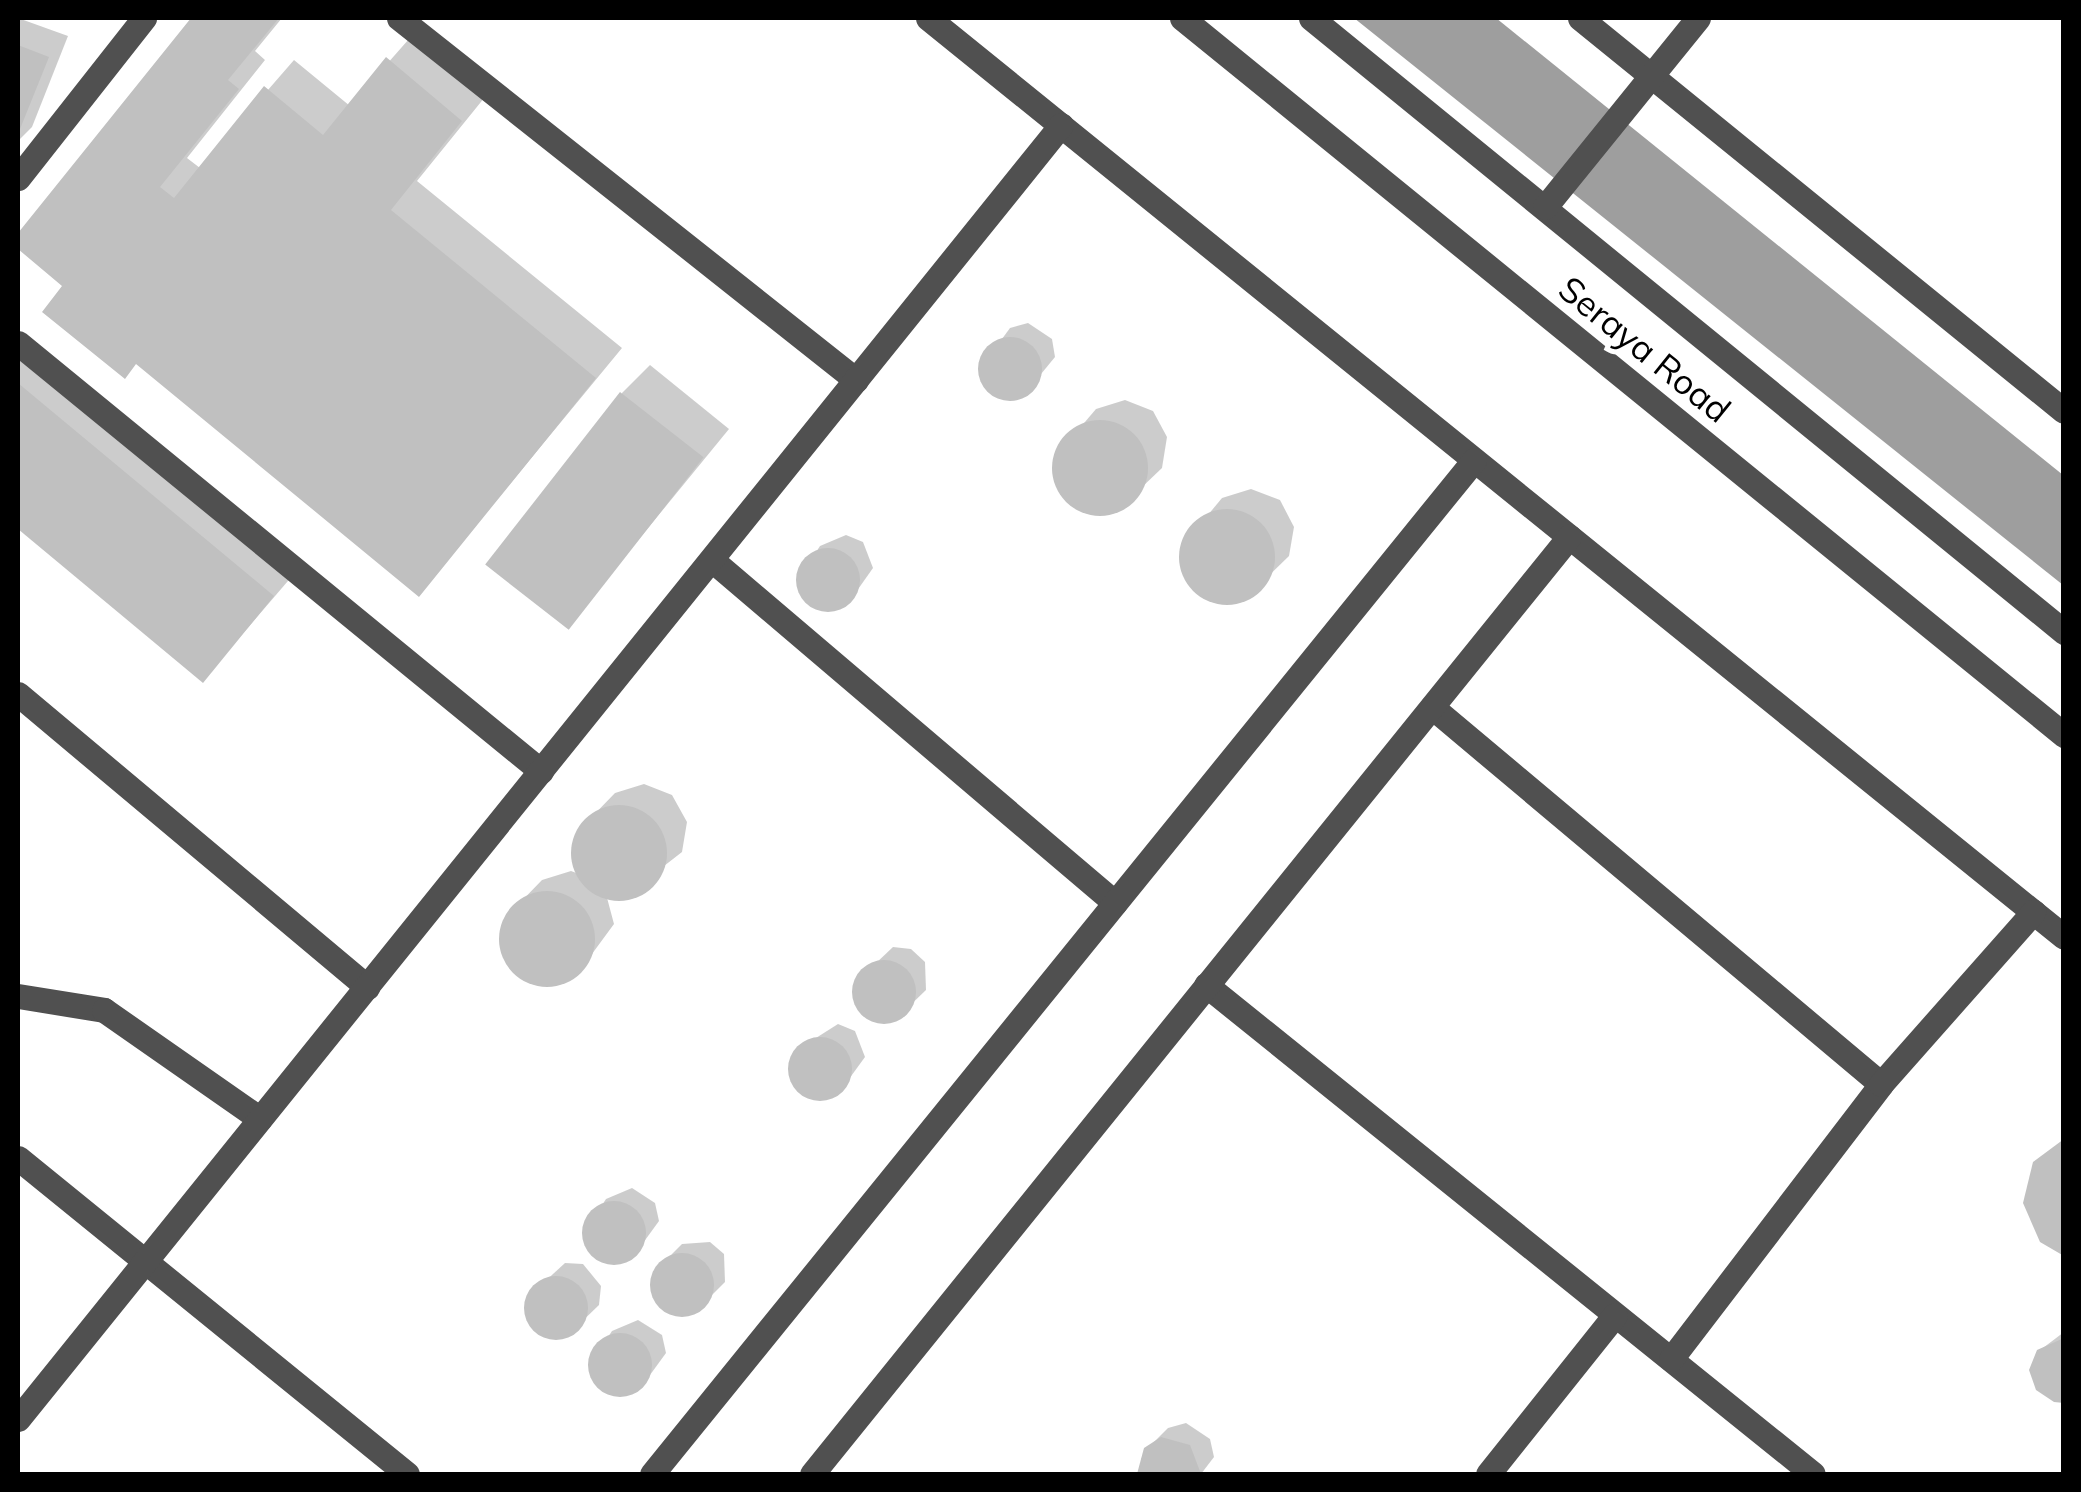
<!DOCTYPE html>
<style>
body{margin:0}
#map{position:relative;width:2081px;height:1492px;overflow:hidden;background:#fff;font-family:Mulish,sans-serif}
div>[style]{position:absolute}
.water>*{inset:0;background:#9e9e9e}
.shadow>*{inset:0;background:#0003}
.building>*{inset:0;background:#c0c0c0;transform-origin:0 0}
.round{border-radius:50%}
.minor>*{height:25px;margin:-12.5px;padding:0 12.5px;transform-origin:12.5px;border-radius:12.5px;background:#505050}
span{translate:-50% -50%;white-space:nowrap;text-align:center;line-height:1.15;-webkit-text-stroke:10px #fff;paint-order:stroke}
.street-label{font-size:35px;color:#000}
.frame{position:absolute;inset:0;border:20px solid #000;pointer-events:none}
</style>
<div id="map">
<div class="water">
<div style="clip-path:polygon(1354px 18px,1496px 18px,2063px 475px,2063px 585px)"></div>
</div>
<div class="shadow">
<div style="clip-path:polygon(18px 18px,68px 36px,32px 127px,18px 141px)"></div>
<div style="clip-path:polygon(194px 18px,282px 18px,255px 51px,265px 60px,187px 158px,200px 168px,294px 60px,350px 106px,416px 31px,489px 92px,417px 181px,622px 348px,419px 594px,18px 246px,18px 237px)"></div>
<div style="clip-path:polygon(1028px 323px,1052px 339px,1055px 357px,1023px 396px,1003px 398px,986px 387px,980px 369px,1010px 328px)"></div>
<div style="clip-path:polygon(18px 332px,300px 567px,203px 680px,18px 526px)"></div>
<div style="clip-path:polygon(650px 365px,729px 429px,567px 627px,622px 393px)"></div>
<div style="clip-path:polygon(1125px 400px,1153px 411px,1167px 437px,1162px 468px,1118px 510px,1076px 507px,1055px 470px,1056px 456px,1096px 409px)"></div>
<div style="clip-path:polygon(1251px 489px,1280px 500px,1294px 527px,1289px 556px,1245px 599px,1203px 596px,1182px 559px,1183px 545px,1222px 498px)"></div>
<div style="clip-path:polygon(846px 535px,863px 542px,873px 568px,849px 602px,831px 610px,804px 599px,798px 580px,820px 546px)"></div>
<div style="clip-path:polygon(644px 784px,672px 795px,687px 822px,682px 852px,623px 898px,606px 894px,614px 924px,578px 973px,551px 984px,512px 968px,501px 942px,509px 914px,542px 880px,571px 871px,587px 877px,574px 855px,582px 827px,615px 793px)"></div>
<div style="clip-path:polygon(893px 947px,911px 949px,925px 962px,926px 990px,896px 1019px,877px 1022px,860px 1011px,856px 982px)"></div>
<div style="clip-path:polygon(838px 1024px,855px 1031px,865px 1057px,841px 1090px,823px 1099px,804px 1094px,790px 1069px,797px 1050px)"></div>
<div style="clip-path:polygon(632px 1188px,655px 1203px,659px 1221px,635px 1254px,606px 1262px,590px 1251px,584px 1233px,606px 1199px)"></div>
<div style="clip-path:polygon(710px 1242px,724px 1254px,725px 1282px,695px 1312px,676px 1314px,659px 1304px,654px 1275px,667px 1259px,682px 1244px)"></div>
<div style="clip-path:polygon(565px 1263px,583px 1264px,601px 1286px,599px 1305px,569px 1334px,549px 1337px,533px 1326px,528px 1297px)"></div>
<div style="clip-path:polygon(638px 1320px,662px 1335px,666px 1353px,642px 1386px,624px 1395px,597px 1383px,590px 1364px,612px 1331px)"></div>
<div style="clip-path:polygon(2064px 1332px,2064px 1397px,2039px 1351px)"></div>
<div style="clip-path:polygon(1186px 1423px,1210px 1439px,1214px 1457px,1201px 1474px,1143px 1474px,1141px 1459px,1153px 1443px,1168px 1428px)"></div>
</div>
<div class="building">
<div style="clip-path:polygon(191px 18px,279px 18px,228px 80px,239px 89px,160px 187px,174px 198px,264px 86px,323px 135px,386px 57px,462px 121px,391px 210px,596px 378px,419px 597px,136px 364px,125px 379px,42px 312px,62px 286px,18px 249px,18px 233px)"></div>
<div style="clip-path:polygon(18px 45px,49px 57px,18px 134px)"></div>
<div class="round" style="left:978px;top:337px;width:64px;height:64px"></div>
<div style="clip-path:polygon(18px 383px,274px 596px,203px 683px,18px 529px)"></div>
<div style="left:620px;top:392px;width:106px;height:219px;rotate:38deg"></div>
<div class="round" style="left:1052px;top:420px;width:96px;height:96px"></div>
<div class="round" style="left:1179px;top:509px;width:96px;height:96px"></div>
<div class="round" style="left:796px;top:548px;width:64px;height:64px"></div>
<div class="round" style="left:571px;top:805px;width:96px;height:96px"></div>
<div class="round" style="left:499px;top:891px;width:96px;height:96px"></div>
<div class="round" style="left:852px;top:960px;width:64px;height:64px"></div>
<div class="round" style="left:788px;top:1037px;width:64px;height:64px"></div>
<div style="clip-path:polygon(2064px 1139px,2064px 1256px,2040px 1242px,2023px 1203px,2033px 1162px)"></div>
<div class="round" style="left:582px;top:1201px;width:64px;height:64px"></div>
<div class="round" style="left:650px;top:1253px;width:64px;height:64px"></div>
<div class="round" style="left:524px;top:1276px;width:64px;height:64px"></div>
<div class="round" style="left:588px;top:1333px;width:64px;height:64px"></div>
<div style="clip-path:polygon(2064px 1338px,2064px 1403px,2054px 1402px,2036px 1390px,2029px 1370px,2037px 1350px)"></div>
<div style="clip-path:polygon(1161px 1437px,1190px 1445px,1201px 1474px,1137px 1474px,1144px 1448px)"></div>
</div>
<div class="minor">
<div style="left:399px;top:18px;width:583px;rotate:38.38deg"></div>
<div style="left:928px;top:18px;width:1461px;rotate:38.97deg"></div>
<div style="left:1182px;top:18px;width:1137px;rotate:39.11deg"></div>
<div style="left:1311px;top:18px;width:972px;rotate:39.19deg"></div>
<div style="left:1580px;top:18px;width:623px;rotate:39.08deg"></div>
<div style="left:18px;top:178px;width:204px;rotate:-51.8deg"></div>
<div style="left:1545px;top:207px;width:243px;rotate:-51deg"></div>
<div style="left:18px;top:343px;width:676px;rotate:39.3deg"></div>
<div style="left:712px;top:560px;width:529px;rotate:40.4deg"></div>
<div style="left:18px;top:694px;width:456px;rotate:40deg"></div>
<div style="left:1432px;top:707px;width:586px;rotate:40.02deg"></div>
<div style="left:1206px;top:985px;width:779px;rotate:38.85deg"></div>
<div style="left:18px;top:996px;width:87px;rotate:9.2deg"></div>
<div style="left:104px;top:1010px;width:190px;rotate:34.9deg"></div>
<div style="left:18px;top:1158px;width:501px;rotate:39.09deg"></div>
<div style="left:1671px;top:1359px;width:346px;rotate:-52.6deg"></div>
<div style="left:1881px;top:1084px;width:230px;rotate:-48.5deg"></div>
<div style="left:18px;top:1419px;width:1662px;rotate:-51.13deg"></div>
<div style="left:652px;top:1474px;width:1305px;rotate:-50.97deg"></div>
<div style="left:812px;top:1474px;width:1205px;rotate:-51.07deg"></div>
<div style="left:1488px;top:1474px;width:203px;rotate:-51.4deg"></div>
</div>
<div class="street-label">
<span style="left:1645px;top:349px;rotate:39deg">Seraya Road</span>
</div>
<div class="frame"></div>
</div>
